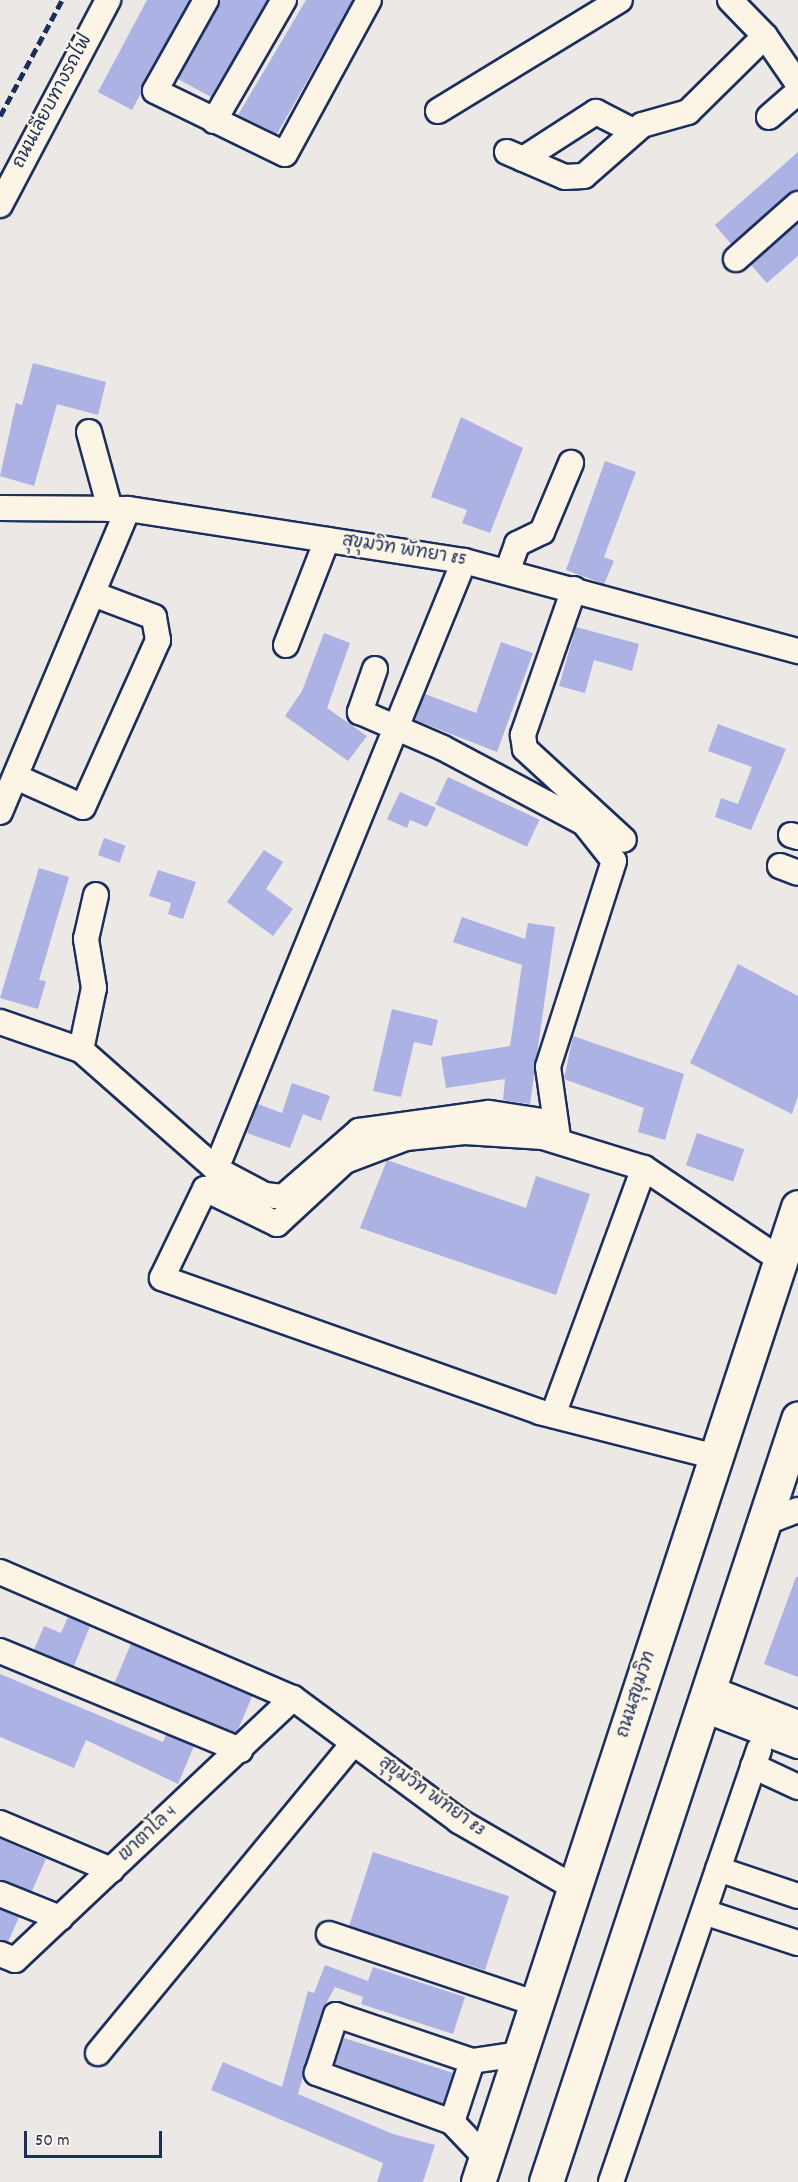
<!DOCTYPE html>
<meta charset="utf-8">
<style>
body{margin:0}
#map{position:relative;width:798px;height:2182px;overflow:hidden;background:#ece8e5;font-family:Dekko,"Playpen Sans Thai",sans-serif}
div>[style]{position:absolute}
.building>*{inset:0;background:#acb2e3;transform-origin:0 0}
.roads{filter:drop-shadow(2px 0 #1b2f5e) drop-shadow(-2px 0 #1b2f5e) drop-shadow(0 2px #1b2f5e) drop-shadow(0 -2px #1b2f5e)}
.minor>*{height:24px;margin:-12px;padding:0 12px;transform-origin:12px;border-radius:12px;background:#fcf5e5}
.highway>*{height:33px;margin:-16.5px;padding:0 16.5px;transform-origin:16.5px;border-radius:16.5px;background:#fcf5e5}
.rail>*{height:4.5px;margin-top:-2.25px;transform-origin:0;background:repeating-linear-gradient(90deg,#1b2f5e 0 9px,transparent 0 13.5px)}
span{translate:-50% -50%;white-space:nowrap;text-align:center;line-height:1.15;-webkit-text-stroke:4.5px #fcf5e5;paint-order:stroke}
.street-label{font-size:18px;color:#1b2f5e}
.scale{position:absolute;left:24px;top:2131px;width:138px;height:27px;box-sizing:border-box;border:3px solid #1b2f5e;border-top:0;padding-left:8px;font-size:18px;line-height:21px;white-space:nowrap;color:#1b2f5e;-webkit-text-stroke:4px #fcf5e5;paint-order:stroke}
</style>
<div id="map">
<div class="building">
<div style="clip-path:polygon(147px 0,190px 0,132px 110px,98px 92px)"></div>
<div style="clip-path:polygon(220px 0,268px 0,211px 97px,178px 79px)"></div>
<div style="clip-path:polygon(306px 0,353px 0,277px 134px,238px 115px)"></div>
<div style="clip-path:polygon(798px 152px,798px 190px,731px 244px,715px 225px)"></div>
<div style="clip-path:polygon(798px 223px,798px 256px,767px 283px,751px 265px)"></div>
<div style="clip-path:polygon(33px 363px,106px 382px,98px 415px,57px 404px,34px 486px,0 476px,16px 403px,22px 405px)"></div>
<div style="clip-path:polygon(461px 417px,523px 448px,490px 533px,462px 523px,467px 510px,431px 497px)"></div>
<div style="clip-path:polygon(605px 461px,636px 472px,604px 557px,614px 561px,604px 584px,566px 570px)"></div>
<div style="clip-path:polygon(576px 627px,639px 644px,632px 671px,594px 660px,585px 693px,559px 686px)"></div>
<div style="clip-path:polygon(324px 633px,350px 643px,327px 708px,367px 736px,348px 761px,285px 716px,302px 691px)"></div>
<div style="clip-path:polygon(501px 642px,533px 653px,497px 752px,415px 720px,425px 694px,476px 713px)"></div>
<div style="clip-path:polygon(718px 724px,786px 749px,751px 830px,715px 817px,721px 798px,738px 804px,752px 767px,708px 751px)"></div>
<div style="left:448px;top:777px;width:101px;height:30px;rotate:25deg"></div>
<div style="clip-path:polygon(400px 792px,436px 808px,427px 827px,410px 820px,407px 828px,387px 819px)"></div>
<div style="left:104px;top:838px;width:23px;height:18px;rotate:20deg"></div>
<div style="clip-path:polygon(264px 850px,283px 862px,266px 889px,293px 909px,273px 936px,227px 902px)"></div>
<div style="clip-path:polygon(39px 868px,69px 877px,39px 980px,46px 981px,38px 1009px,0 998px)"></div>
<div style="clip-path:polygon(158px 870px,196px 882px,183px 919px,168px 914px,171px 903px,149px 896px)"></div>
<div style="clip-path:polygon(462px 917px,525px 939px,528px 923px,555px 927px,530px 1104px,503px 1100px,505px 1079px,446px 1088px,441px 1057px,510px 1046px,522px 965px,453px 942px)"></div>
<div style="clip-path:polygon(738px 964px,798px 996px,798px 1096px,792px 1114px,690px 1063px)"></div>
<div style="clip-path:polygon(392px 1009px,438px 1020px,432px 1046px,414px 1042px,401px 1097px,373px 1091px)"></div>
<div style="clip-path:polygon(573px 1036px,684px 1074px,665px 1140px,638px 1132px,644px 1108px,564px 1079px)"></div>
<div style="clip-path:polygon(292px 1083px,330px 1096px,321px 1121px,303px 1114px,290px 1148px,247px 1133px,258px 1104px,282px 1113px)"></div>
<div style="left:697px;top:1133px;width:50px;height:34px;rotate:19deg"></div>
<div style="clip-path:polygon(387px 1160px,526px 1208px,536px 1176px,590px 1194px,556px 1295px,360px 1228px)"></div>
<div style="clip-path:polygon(796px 1577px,798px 1577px,798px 1677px,764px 1664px)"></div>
<div style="clip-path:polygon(68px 1617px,90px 1626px,74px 1666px,34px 1650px,44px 1626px,61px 1633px)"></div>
<div style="left:131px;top:1644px;width:132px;height:42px;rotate:23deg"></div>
<div style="clip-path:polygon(0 1674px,163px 1742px,166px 1735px,194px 1746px,178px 1784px,86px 1740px,74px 1768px,0 1737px)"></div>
<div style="clip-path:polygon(0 1839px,46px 1859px,32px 1891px,0 1880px)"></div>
<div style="left:373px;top:1852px;width:143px;height:78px;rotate:18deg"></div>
<div style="clip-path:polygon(0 1909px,19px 1917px,8px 1942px,0 1940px)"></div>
<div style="clip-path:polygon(325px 1965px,368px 1981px,373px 1967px,465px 1997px,453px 2034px,361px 2004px,363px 1997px,335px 1987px,322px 2011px,298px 2094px,393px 2134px,435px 2145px,423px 2182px,377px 2182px,383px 2163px,211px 2090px,223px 2062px,282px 2087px,308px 1991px,314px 1993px)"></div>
<div style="clip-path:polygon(344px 2038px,453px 2073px,443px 2104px,335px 2064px)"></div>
</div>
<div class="roads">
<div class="minor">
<div style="left:206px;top:0;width:104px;rotate:119.3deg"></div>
<div style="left:155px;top:91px;width:144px;rotate:25.9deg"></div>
<div style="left:285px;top:154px;width:175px;rotate:-61.4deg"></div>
<div style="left:730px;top:0;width:50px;rotate:45.8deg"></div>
<div style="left:765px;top:36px;width:58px;rotate:55.5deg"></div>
<div style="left:438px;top:111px;width:213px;rotate:-31.4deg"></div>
<div style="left:769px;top:117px;width:38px;rotate:-41deg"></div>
<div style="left:214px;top:121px;width:140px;rotate:-60deg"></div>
<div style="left:507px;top:152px;width:63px;rotate:23.3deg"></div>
<div style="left:565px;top:177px;width:19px;rotate:-3deg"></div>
<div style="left:584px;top:176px;width:77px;rotate:-41.3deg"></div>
<div style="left:642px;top:125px;width:48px;rotate:-15.8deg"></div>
<div style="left:688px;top:112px;width:108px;rotate:-44.6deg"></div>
<div style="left:523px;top:159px;width:87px;rotate:-32.8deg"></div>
<div style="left:596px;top:112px;width:42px;rotate:27.2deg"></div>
<div style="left:0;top:205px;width:232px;rotate:-62.2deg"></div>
<div style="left:736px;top:259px;width:83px;rotate:-41.6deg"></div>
<div style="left:89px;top:432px;width:80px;rotate:74.7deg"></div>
<div style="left:0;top:508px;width:128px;rotate:0.4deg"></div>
<div style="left:128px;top:509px;width:340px;rotate:8.8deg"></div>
<div style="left:464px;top:561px;width:346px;rotate:15.1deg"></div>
<div style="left:464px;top:561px;width:657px;rotate:112.19deg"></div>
<div style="left:216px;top:1169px;width:55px;rotate:28deg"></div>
<div style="left:265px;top:1195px;width:18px;rotate:6deg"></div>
<div style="left:283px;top:1197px;width:101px;rotate:-41deg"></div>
<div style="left:359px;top:1131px;width:131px;rotate:-7.9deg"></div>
<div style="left:489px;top:1113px;width:67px;rotate:8.6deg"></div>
<div style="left:507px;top:572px;width:30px;rotate:-70deg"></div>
<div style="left:517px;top:544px;width:28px;rotate:-26deg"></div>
<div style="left:542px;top:532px;width:75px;rotate:-67.2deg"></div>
<div style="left:574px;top:589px;width:155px;rotate:109.3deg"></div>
<div style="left:523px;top:735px;width:14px;rotate:82deg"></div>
<div style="left:525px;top:749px;width:134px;rotate:42.6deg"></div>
<div style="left:286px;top:645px;width:113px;rotate:-68.7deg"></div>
<div style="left:375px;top:669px;width:46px;rotate:109.2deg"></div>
<div style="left:360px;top:712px;width:90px;rotate:23.4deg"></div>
<div style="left:443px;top:748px;width:160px;rotate:28deg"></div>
<div style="left:584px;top:823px;width:48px;rotate:51.7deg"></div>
<div style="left:614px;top:861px;width:216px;rotate:107.8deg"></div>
<div style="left:548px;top:1067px;width:71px;rotate:81.9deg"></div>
<div style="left:16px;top:777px;width:73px;rotate:24.1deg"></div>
<div style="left:83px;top:807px;width:183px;rotate:-65.8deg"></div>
<div style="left:158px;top:640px;width:23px;rotate:-100deg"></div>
<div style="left:154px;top:617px;width:65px;rotate:-159.3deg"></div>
<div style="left:0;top:812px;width:329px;rotate:-67.1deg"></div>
<div style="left:791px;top:835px;width:7px;rotate:16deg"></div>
<div style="left:780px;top:866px;width:19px;rotate:21deg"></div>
<div style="left:0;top:1022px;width:86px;rotate:19.1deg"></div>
<div style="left:81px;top:1050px;width:180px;rotate:41.4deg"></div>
<div style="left:81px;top:1050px;width:63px;rotate:-78.2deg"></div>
<div style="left:94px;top:988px;width:50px;rotate:-99.3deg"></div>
<div style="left:86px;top:939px;width:45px;rotate:-77.2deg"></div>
<div style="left:553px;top:1415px;width:263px;rotate:-69.8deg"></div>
<div style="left:716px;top:1457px;width:182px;rotate:-165.7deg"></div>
<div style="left:540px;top:1412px;width:401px;rotate:-160.5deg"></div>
<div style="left:162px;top:1278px;width:99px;rotate:-64.2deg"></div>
<div style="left:205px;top:1189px;width:80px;rotate:25.9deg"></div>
<div style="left:277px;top:1224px;width:93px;rotate:-42.8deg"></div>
<div style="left:345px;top:1161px;width:65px;rotate:-20.7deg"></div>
<div style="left:406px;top:1138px;width:59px;rotate:-5.8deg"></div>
<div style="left:465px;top:1132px;width:78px;rotate:3.7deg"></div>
<div style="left:543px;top:1137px;width:106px;rotate:17.1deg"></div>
<div style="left:644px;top:1168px;width:165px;rotate:33.9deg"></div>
<div style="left:764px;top:1523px;width:36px;rotate:-21deg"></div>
<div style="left:0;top:1572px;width:319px;rotate:23.3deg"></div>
<div style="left:293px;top:1698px;width:207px;rotate:36.5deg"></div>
<div style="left:459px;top:1821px;width:134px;rotate:30deg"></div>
<div style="left:0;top:1651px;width:260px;rotate:22.4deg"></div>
<div style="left:709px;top:1688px;width:96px;rotate:21.5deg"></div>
<div style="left:702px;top:1709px;width:103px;rotate:21.1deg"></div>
<div style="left:753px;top:1766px;width:50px;rotate:25deg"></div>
<div style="left:0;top:1823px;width:121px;rotate:22.9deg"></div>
<div style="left:718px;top:1869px;width:84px;rotate:18.6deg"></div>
<div style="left:0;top:1894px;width:65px;rotate:21.8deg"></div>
<div style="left:704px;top:1912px;width:99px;rotate:18.3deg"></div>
<div style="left:329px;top:1934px;width:219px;rotate:18.6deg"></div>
<div style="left:0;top:1954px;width:16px;rotate:22deg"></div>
<div style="left:15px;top:1960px;width:382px;rotate:-43.3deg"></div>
<div style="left:98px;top:2053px;width:401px;rotate:-50.5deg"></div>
<div style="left:452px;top:2122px;width:64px;rotate:-71.8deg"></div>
<div style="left:486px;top:2158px;width:50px;rotate:-133.4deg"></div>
<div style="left:452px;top:2122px;width:144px;rotate:-160.1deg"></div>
<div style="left:317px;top:2073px;width:61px;rotate:-71.9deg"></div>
<div style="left:336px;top:2015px;width:144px;rotate:18.7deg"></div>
<div style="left:472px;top:2061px;width:49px;rotate:-8.3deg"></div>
<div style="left:611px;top:2182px;width:457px;rotate:-71.1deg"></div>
</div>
<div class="highway">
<div style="left:478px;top:2182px;width:1026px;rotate:-71.83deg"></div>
<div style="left:546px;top:2182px;width:804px;rotate:-71.72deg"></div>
</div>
</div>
<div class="rail">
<div style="left:0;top:116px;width:132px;rotate:-61.9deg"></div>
</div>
<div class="street-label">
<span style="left:54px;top:102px;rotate:-62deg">ถนนเลียบทางรถไฟ</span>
<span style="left:404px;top:552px;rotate:9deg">สุขุมวิท พัทยา 85</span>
<span style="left:638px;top:1695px;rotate:-72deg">ถนนสุขุมวิท</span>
<span style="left:431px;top:1798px;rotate:35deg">สุขุมวิท พัทยา 83</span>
<span style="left:149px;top:1835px;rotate:-43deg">เขาตาโล 4</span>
</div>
<div class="scale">50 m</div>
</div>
